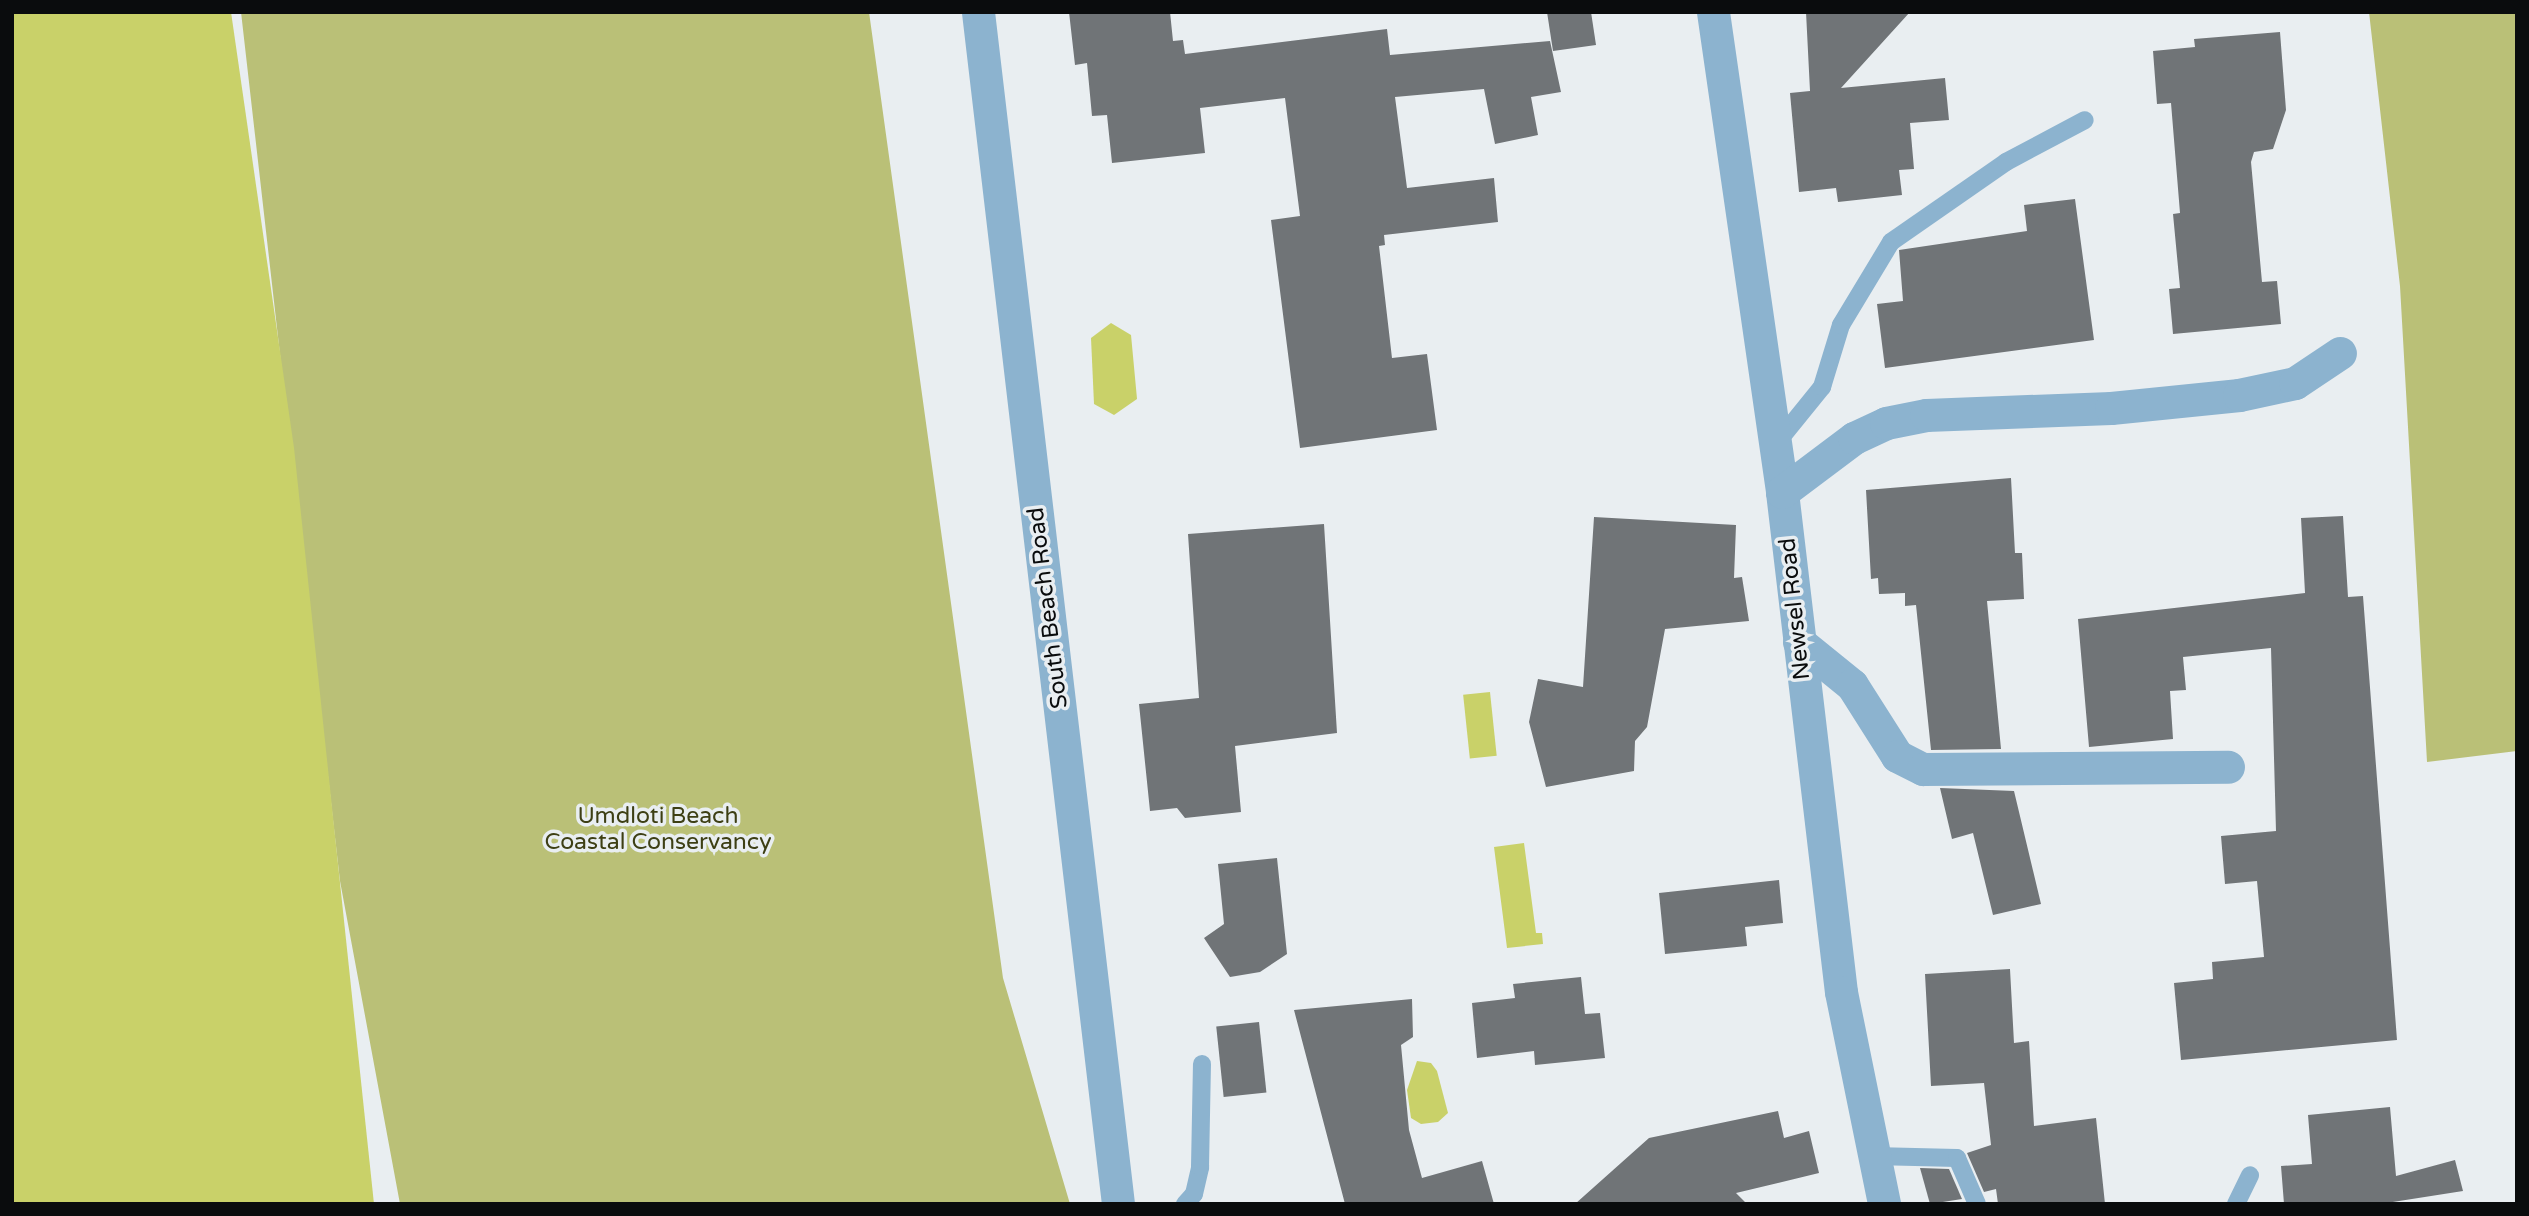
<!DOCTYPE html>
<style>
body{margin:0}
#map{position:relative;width:2529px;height:1216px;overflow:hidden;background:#e9eef1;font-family:"Varela Round",sans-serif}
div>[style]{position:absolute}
.green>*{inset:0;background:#bac077}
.water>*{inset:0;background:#c9d169;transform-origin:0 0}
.building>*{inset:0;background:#707477;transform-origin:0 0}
.service>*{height:18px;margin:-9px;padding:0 9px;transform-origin:9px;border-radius:9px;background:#8cb3cf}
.minor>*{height:33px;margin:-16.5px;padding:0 16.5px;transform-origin:16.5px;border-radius:16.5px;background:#8cb3cf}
span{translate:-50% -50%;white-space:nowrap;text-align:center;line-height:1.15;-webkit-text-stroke:7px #e9eef1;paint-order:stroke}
.street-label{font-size:23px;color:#0a0c0d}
.park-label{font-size:23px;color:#3d3f14}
.frame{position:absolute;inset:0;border:14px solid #0a0c0d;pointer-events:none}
</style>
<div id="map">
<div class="green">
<div style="clip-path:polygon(241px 12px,869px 12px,1003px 978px,1070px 1204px,400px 1204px,340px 881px)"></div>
<div style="clip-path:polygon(2369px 12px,2517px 12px,2517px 751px,2427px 762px,2400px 286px)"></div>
</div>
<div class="water">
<div style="clip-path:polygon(12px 12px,231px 12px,294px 448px,374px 1204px,12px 1204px)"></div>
<div style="clip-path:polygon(1111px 323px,1131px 335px,1137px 399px,1114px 415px,1094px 404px,1091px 338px)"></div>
<div style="left:1490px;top:692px;width:64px;height:27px;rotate:84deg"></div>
<div style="clip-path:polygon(1524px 843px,1536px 933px,1542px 933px,1543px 944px,1507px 948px,1494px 847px)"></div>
<div style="clip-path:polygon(1417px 1061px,1431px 1063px,1437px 1071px,1448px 1113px,1438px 1122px,1421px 1124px,1411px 1118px,1407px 1090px)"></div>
</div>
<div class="building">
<div style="clip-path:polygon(1069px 12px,1170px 12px,1173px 41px,1183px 40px,1185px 54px,1387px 29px,1390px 55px,1550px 41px,1561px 92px,1531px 97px,1538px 135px,1495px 144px,1484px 89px,1395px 97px,1407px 188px,1494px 178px,1498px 222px,1384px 235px,1385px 245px,1379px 246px,1392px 358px,1427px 354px,1437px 430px,1300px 448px,1271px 220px,1300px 216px,1285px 98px,1200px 108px,1205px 153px,1112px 163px,1107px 115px,1092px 116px,1087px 63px,1075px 65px)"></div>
<div style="clip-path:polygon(1547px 12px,1591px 12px,1596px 45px,1553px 51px)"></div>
<div style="clip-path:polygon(1806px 12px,1910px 12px,1841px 88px,1945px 78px,1949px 120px,1910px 123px,1914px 169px,1899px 170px,1902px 195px,1838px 202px,1836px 188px,1799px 192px,1790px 93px,1810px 91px)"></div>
<div style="clip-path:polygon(2280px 32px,2286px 110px,2273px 149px,2254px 152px,2251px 162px,2262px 282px,2277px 281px,2281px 324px,2173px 334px,2169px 289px,2180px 288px,2173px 214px,2180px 213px,2171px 103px,2157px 104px,2153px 51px,2195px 47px,2194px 39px)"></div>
<div style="clip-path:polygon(2075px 199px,2094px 340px,1885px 368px,1877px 304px,1903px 301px,1899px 250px,2027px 231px,2024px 205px)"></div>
<div style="clip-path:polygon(2011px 478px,2015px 553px,2022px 553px,2024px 599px,1987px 601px,2001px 749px,1931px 750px,1916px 605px,1905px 606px,1905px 593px,1879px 594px,1878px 578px,1871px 579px,1866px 490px)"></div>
<div style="clip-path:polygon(2343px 516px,2348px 597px,2363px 596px,2397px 1040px,2181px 1060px,2174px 983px,2213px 979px,2212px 962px,2264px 957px,2257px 881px,2225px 884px,2221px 836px,2276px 831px,2271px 648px,2183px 657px,2186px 690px,2170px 691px,2173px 739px,2089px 747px,2078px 619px,2305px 593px,2301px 518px)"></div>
<div style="clip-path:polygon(1594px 517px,1736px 525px,1734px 578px,1742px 577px,1749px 621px,1665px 629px,1647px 727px,1635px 741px,1634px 771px,1546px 787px,1529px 722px,1538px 679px,1583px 687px)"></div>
<div style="clip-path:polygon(1324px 524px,1337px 733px,1235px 746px,1241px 812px,1185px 818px,1177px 808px,1150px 811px,1139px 704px,1199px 698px,1188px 534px)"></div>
<div style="clip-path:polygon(1940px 788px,2014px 791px,2041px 904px,1993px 915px,1973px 833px,1952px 839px)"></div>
<div style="clip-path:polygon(1277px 858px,1287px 954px,1260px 972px,1230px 977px,1204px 938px,1224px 924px,1218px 864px)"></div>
<div style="clip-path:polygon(1779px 880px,1783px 923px,1745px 927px,1747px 946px,1665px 954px,1659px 893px)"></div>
<div style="clip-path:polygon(2010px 969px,2014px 1043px,2029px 1041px,2034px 1126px,2096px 1118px,2105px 1204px,1998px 1204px,1996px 1189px,1984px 1192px,1967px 1153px,1991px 1145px,1984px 1083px,1931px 1086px,1925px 974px)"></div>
<div style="clip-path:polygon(1581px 977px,1585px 1014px,1600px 1013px,1605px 1058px,1535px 1065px,1534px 1051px,1477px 1058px,1472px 1003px,1515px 998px,1513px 984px)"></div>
<div style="clip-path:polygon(1412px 999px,1413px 1037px,1401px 1045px,1409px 1130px,1422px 1178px,1482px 1161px,1494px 1204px,1345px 1204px,1294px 1010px)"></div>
<div style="left:1259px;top:1022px;width:71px;height:43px;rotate:84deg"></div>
<div style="clip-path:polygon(2390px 1107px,2396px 1176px,2455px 1160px,2463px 1191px,2380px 1204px,2284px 1204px,2281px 1166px,2312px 1164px,2308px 1115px)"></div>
<div style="clip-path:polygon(1778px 1111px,1784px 1138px,1809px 1131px,1819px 1173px,1736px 1193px,1747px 1204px,1575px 1204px,1649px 1138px)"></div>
<div style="clip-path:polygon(1920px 1168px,1949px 1169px,1962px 1199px,1930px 1204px)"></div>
</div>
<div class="service">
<div style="left:1775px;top:445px;width:75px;rotate:-51deg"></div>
<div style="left:1822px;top:387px;width:65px;rotate:-73deg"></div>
<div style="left:1841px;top:325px;width:97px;rotate:-58.9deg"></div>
<div style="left:1891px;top:242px;width:140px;rotate:-34.8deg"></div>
<div style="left:2006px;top:162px;width:89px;rotate:-28deg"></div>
<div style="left:1873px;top:1156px;width:84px;rotate:1.4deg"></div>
<div style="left:1957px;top:1158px;width:50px;rotate:66.5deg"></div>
<div style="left:1185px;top:1204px;width:13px;rotate:-48deg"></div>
<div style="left:1194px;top:1194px;width:28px;rotate:-77deg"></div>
<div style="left:1200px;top:1167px;width:103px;rotate:-88.9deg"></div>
<div style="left:2236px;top:1204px;width:32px;rotate:-64deg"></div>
</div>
<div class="minor">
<div style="left:978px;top:12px;width:1200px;rotate:83.3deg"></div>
<div style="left:1713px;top:12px;width:485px;rotate:81.8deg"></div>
<div style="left:1782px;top:492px;width:503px;rotate:83.27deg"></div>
<div style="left:1841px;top:992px;width:216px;rotate:78.5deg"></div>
<div style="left:1782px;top:492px;width:90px;rotate:-36.9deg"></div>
<div style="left:1854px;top:438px;width:35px;rotate:-25deg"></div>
<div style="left:1886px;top:423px;width:41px;rotate:-11.3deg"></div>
<div style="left:1926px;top:415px;width:185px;rotate:-2.2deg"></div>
<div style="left:2111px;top:408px;width:129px;rotate:-5.8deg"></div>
<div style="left:2239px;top:395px;width:57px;rotate:-12.1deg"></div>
<div style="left:2295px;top:383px;width:54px;rotate:-33.7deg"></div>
<div style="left:1799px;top:642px;width:68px;rotate:39.1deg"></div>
<div style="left:1852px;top:685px;width:84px;rotate:57.6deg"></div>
<div style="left:1897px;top:756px;width:29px;rotate:27deg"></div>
<div style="left:1923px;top:769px;width:305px;rotate:-0.4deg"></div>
</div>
<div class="street-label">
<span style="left:1048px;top:608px;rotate:-97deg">South Beach Road</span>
<span style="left:1795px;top:609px;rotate:-96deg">Newsel Road</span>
</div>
<div class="park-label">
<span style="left:658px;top:829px">Umdloti Beach<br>Coastal Conservancy</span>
</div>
<div class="frame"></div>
</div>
